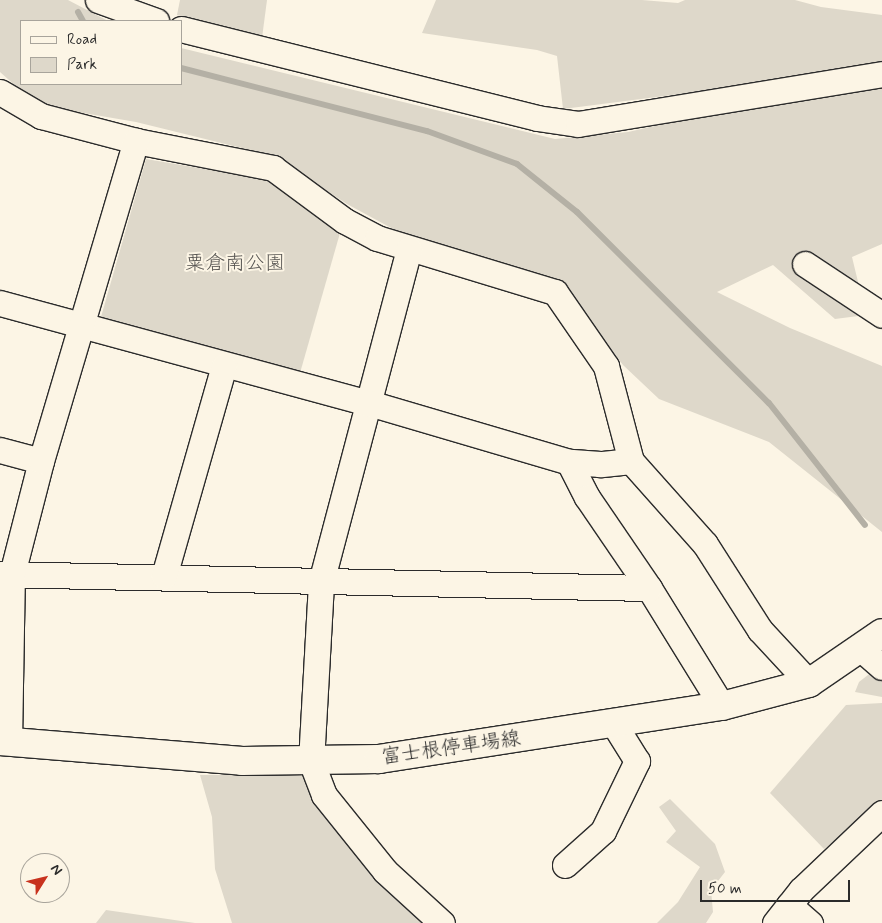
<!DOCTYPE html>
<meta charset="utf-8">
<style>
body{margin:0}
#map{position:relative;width:882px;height:923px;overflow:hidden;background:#fcf5e5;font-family:Mynerve,"Klee One",sans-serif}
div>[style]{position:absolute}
.green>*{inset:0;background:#ded8ca}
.stream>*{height:6px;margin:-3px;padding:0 3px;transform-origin:3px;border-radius:3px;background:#b4b0a5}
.roads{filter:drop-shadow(1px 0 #2b2b2b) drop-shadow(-1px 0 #2b2b2b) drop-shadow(0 1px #2b2b2b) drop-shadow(0 -1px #2b2b2b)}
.minor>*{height:25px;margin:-12.5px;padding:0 12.5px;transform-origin:12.5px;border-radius:12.5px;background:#fcf5e5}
.major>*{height:28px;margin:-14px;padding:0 14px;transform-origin:14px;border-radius:14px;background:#fcf5e5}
span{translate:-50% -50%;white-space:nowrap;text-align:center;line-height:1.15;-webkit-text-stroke:4px #fcf5e5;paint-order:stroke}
.park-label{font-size:20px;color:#585653}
.street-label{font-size:20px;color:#2b2b2b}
.legend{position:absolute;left:20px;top:20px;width:162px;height:65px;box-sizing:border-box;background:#fcf5e5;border:1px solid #a8a49b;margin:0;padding:6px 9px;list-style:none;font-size:15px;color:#2b2b2b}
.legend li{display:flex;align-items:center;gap:10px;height:25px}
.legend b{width:25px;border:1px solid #a8a49b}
.north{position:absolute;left:20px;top:853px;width:50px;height:50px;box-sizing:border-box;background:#fcf5e5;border:1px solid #a8a49b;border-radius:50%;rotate:54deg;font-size:14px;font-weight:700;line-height:20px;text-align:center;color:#2b2b2b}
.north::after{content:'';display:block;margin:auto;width:18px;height:22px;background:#c8321e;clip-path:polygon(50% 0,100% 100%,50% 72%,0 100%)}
.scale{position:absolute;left:700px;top:880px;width:150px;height:22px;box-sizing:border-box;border:2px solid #2b2b2b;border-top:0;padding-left:6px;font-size:15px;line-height:18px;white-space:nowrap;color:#2b2b2b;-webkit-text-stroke:4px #fcf5e5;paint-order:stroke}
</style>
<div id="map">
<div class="green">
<div style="clip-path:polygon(0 0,68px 0,108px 21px,21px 21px,21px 84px,181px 84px,181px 48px,555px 139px,628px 132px,744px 106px,882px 86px,882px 244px,852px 257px,866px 315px,835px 319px,773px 265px,717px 292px,790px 328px,882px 366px,882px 532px,769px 442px,659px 399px,623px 365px,558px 283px,395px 230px,347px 204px,274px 156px,136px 122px,37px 105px,0 72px)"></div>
<div style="clip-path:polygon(180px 0,267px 0,262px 38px,177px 15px)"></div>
<div style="clip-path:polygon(436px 0,642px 0,678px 3px,685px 0,795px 0,821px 7px,882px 15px,882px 68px,563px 109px,557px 56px,537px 50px,422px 33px)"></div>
<div style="clip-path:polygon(146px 159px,269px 180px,326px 219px,340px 233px,300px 373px,101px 317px)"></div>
<div style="clip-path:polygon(882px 664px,882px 697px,855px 692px,859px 682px)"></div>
<div style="clip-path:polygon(882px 703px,882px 802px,824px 849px,770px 793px,846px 705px)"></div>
<div style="clip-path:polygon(200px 775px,305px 775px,436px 923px,232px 923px,215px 869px,212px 817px)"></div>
<div style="clip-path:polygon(670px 799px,715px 844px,725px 872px,711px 890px,713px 912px,706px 923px,657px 923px,678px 902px,700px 867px,666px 842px,676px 831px,659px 807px)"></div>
<div style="clip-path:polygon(106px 910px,195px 923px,96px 923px)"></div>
</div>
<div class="stream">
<div style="left:78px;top:12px;width:10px;rotate:61deg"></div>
<div style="left:181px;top:68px;width:254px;rotate:14.4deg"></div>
<div style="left:427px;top:131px;width:96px;rotate:20.1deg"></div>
<div style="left:517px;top:164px;width:77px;rotate:38.7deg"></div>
<div style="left:577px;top:212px;width:271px;rotate:44.9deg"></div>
<div style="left:769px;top:403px;width:155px;rotate:51.8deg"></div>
</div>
<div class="roads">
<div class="minor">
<div style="left:98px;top:0;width:62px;rotate:19.9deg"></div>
<div style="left:181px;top:29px;width:367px;rotate:14deg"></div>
<div style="left:537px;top:118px;width:41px;rotate:8.3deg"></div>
<div style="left:578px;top:124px;width:308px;rotate:-9.3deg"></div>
<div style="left:0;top:92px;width:48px;rotate:30.3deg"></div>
<div style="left:41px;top:116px;width:98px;rotate:14.7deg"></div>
<div style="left:136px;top:141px;width:140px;rotate:11.1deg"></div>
<div style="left:273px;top:168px;width:89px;rotate:36.4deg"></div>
<div style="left:345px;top:221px;width:36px;rotate:28deg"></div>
<div style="left:377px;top:238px;width:186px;rotate:16.9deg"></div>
<div style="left:555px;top:292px;width:90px;rotate:55.4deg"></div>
<div style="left:606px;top:366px;width:98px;rotate:75.3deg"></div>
<div style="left:631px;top:461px;width:31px;rotate:174deg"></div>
<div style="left:600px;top:464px;width:31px;rotate:-176deg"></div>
<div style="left:409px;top:249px;width:345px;rotate:104.8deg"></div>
<div style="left:321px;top:583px;width:178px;rotate:93.2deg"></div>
<div style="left:311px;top:761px;width:36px;rotate:69deg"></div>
<div style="left:324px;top:795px;width:97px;rotate:51.2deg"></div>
<div style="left:385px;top:871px;width:77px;rotate:42.4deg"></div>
<div style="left:805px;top:264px;width:92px;rotate:33.5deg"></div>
<div style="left:0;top:303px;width:382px;rotate:15.2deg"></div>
<div style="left:369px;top:403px;width:209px;rotate:16.4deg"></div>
<div style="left:569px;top:462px;width:39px;rotate:63deg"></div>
<div style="left:587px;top:497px;width:110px;rotate:55.7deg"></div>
<div style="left:649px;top:588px;width:139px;rotate:58.3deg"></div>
<div style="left:0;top:450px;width:42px;rotate:15deg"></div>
<div style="left:631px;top:461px;width:111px;rotate:48.3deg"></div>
<div style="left:705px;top:544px;width:102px;rotate:57.4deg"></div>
<div style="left:760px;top:630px;width:72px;rotate:47.2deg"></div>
<div style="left:0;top:574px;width:649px;rotate:1.24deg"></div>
<div style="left:164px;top:576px;width:218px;rotate:-74.1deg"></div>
<div style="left:860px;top:648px;width:29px;rotate:41deg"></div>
<div style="left:9px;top:742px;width:168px;rotate:-89deg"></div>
<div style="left:12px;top:574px;width:117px;rotate:-75.6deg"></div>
<div style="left:41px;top:461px;width:334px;rotate:-73.5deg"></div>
<div style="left:565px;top:865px;width:51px;rotate:-41.8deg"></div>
<div style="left:603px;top:831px;width:78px;rotate:-64.1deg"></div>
<div style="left:637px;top:761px;width:44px;rotate:-121.9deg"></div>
<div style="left:789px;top:905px;width:28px;rotate:41deg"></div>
<div style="left:775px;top:923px;width:42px;rotate:-51.8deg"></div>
<div style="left:801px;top:890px;width:112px;rotate:-43.5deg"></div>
</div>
<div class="major">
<div style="left:0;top:741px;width:243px;rotate:4.7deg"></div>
<div style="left:242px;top:761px;width:137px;rotate:-0.8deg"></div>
<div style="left:379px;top:759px;width:347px;rotate:-8.8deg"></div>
<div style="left:722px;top:706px;width:90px;rotate:-14.8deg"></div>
<div style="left:809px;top:683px;width:88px;rotate:-34.4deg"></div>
</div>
</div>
<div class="park-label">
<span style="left:235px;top:263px">粟倉南公園</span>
</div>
<div class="street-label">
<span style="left:451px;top:748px;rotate:-8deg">富士根停車場線</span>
</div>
<ul class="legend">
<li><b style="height:6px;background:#fcf5e5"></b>Road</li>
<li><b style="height:14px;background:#ded8ca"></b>Park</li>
</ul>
<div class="north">N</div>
<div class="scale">50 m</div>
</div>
